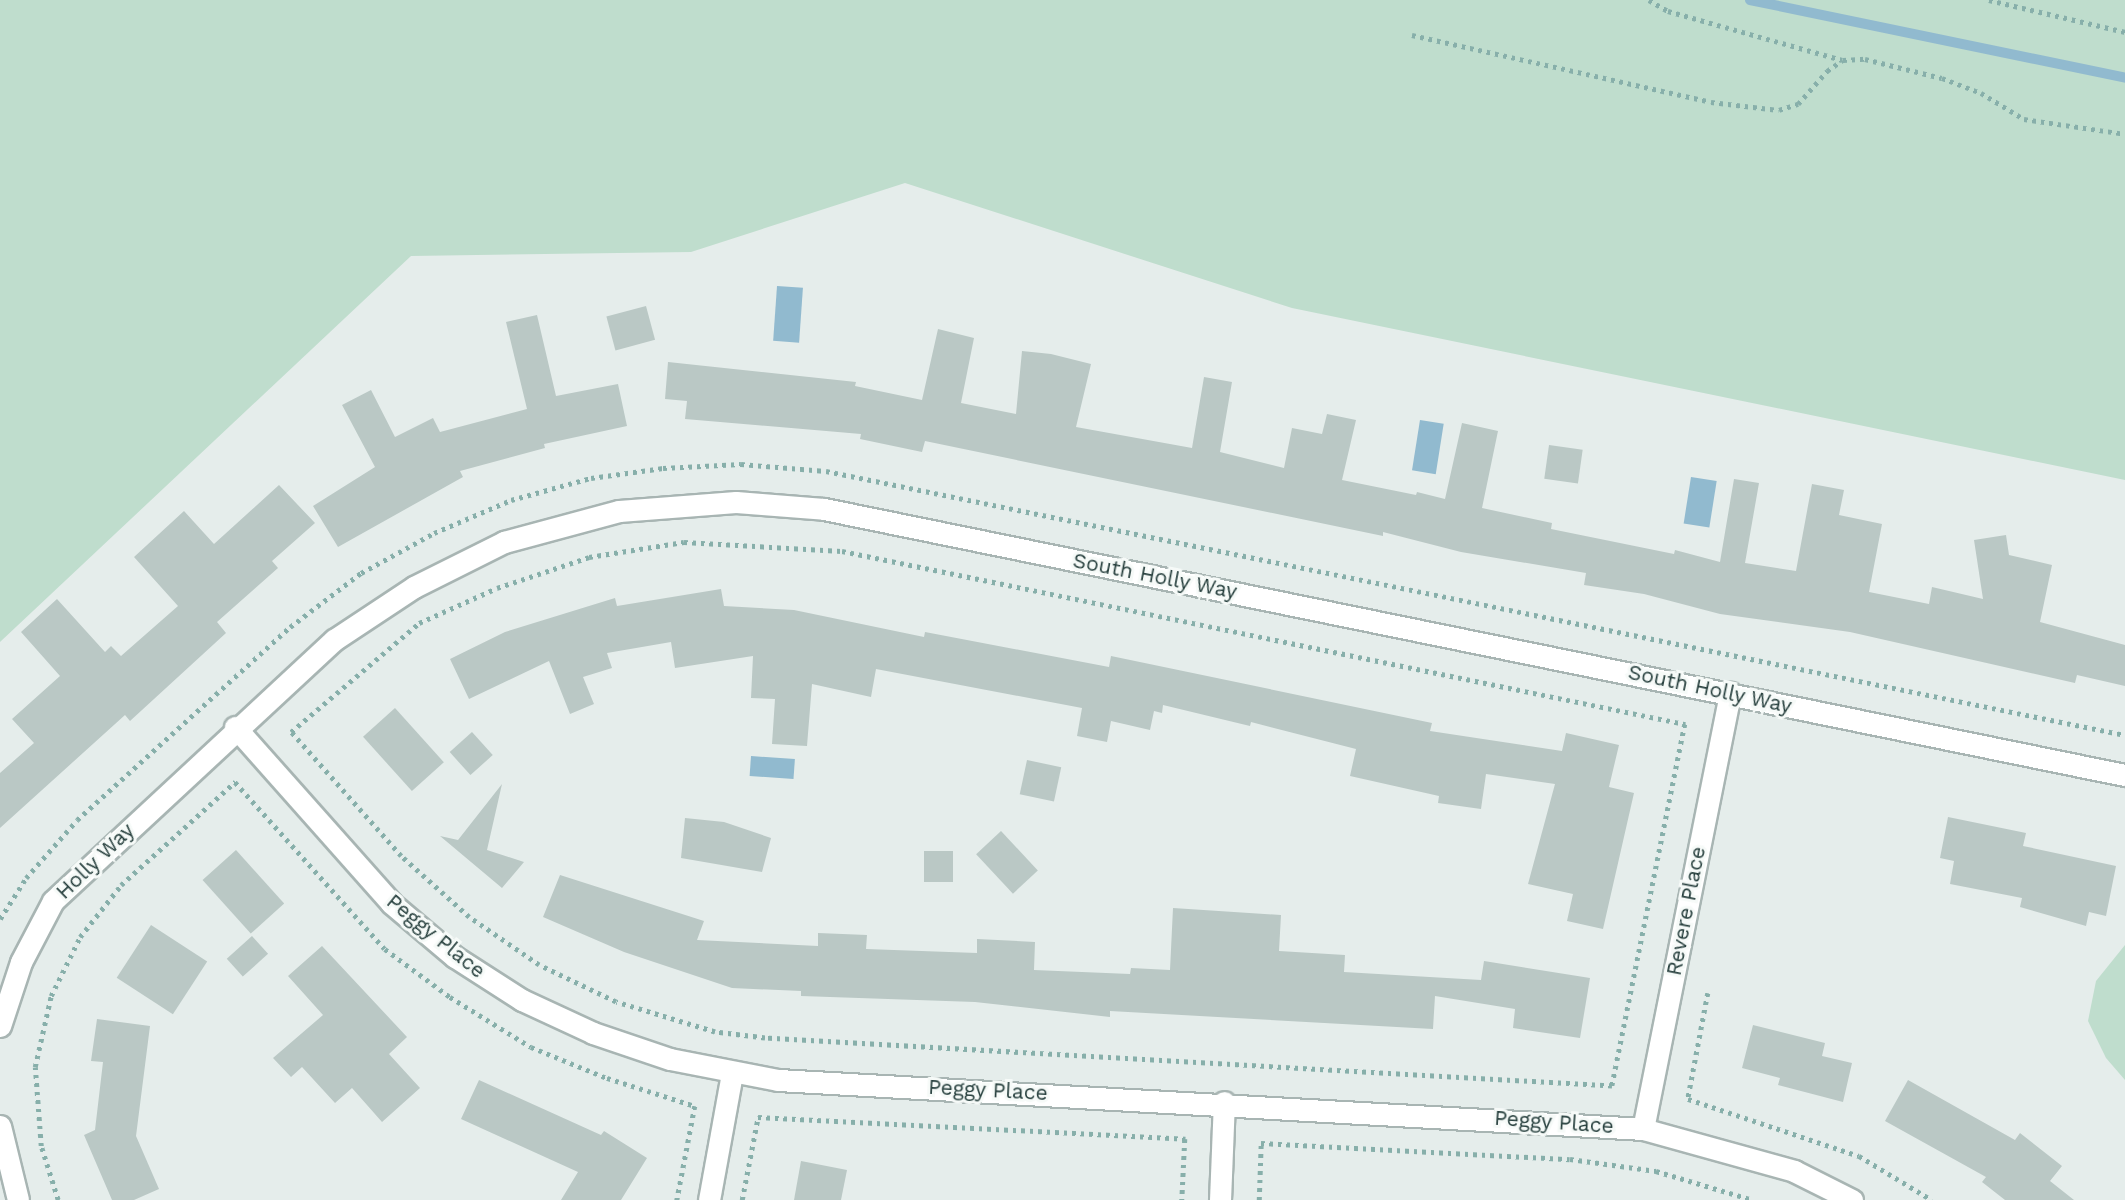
<!DOCTYPE html>
<style>
body{margin:0}
#map{position:relative;width:2125px;height:1200px;overflow:hidden;background:#e5edeb;font-family:"Work Sans",sans-serif}
div>[style]{position:absolute}
.green>*{inset:0;background:#bfddcd}
.water>*{inset:0;background:#91bacf;transform-origin:0 0}
.stream>*{height:10px;margin:-5px;padding:0 5px;transform-origin:5px;border-radius:5px;background:#91bacf}
.building>*{inset:0;background:#bac8c5;transform-origin:0 0}
.path>*{height:4.5px;margin-top:-2.25px;transform-origin:0;background:repeating-linear-gradient(90deg,#87afaa 0 3.5px,transparent 0 8.5px)}
.roads{filter:drop-shadow(2px 0 #a8b5b3) drop-shadow(-2px 0 #a8b5b3) drop-shadow(0 2px #a8b5b3) drop-shadow(0 -2px #a8b5b3)}
.street>*{height:21px;margin:-10.5px;padding:0 10.5px;transform-origin:10.5px;border-radius:10.5px;background:#fff}
span{translate:-50% -50%;white-space:nowrap;text-align:center;line-height:1.15;-webkit-text-stroke:6px #f6faf8;paint-order:stroke}
.street-label{font-size:21px;color:#253e3c}
</style>
<div id="map">
<div class="green">
<div style="clip-path:polygon(0 0,2125px 0,2125px 480px,1292px 308px,905px 183px,691px 252px,411px 256px,0 642px)"></div>
<div style="clip-path:polygon(2125px 945px,2125px 1080px,2106px 1058px,2088px 1021px,2096px 981px)"></div>
</div>
<div class="water">
<div style="left:777px;top:286px;width:26px;height:55px;rotate:4deg"></div>
<div style="left:1420px;top:420px;width:24px;height:51px;rotate:9deg"></div>
<div style="left:1691px;top:477px;width:26px;height:47px;rotate:9deg"></div>
<div style="left:751px;top:756px;width:44px;height:20px;rotate:4deg"></div>
</div>
<div class="stream">
<div style="left:1750px;top:0;width:383px;rotate:11.7deg"></div>
</div>
<div class="building">
<div style="left:646px;top:306px;width:35px;height:41px;rotate:75deg"></div>
<div style="clip-path:polygon(537px 315px,556px 396px,618px 384px,627px 426px,544px 444px,545px 448px,460px 471px,463px 477px,338px 547px,313px 506px,375px 467px,342px 405px,371px 390px,395px 437px,433px 418px,440px 432px,527px 409px,506px 322px)"></div>
<div style="clip-path:polygon(938px 329px,974px 338px,961px 403px,1016px 414px,1022px 351px,1051px 354px,1091px 364px,1076px 427px,1192px 448px,1204px 377px,1232px 382px,1220px 452px,1284px 468px,1292px 428px,1322px 434px,1327px 414px,1356px 420px,1342px 480px,1416px 495px,1417px 492px,1445px 499px,1462px 423px,1498px 431px,1482px 508px,1552px 523px,1551px 529px,1674px 554px,1675px 550px,1720px 562px,1734px 479px,1759px 483px,1745px 563px,1796px 571px,1812px 484px,1844px 490px,1839px 515px,1882px 524px,1869px 592px,1929px 604px,1932px 587px,1983px 599px,1974px 540px,2006px 535px,2009px 555px,2052px 565px,2040px 622px,2125px 645px,2125px 686px,2077px 675px,2075px 683px,1850px 632px,1720px 614px,1644px 594px,1584px 585px,1586px 573px,1461px 552px,1383px 532px,1383px 536px,925px 441px,922px 452px,860px 439px,861px 434px,685px 419px,687px 401px,665px 399px,668px 362px,856px 382px,855px 386px,922px 400px)"></div>
<div style="left:1549px;top:445px;width:34px;height:34px;rotate:8deg"></div>
<div style="clip-path:polygon(279px 485px,315px 523px,272px 561px,278px 568px,217px 622px,226px 633px,130px 721px,125px 715px,0 828px,0 773px,34px 743px,12px 719px,60px 676px,21px 632px,57px 599px,105px 652px,111px 646px,121px 656px,178px 606px,134px 557px,184px 511px,214px 544px)"></div>
<div style="clip-path:polygon(721px 589px,724px 606px,794px 610px,924px 637px,925px 632px,1109px 667px,1111px 656px,1432px 723px,1430px 731px,1562px 751px,1566px 733px,1619px 745px,1609px 787px,1634px 793px,1603px 929px,1567px 921px,1573px 894px,1528px 884px,1555px 784px,1486px 774px,1481px 809px,1438px 803px,1439px 796px,1350px 776px,1356px 749px,1251px 722px,1250px 726px,1163px 705px,1162px 713px,1154px 711px,1150px 730px,1111px 721px,1107px 742px,1077px 736px,1082px 708px,876px 669px,871px 697px,812px 684px,807px 746px,772px 744px,775px 699px,751px 698px,753px 656px,675px 668px,671px 642px,607px 653px,612px 668px,583px 677px,594px 704px,570px 714px,549px 661px,469px 699px,450px 659px,505px 632px,615px 598px,617px 606px)"></div>
<div style="left:395px;top:708px;width:73px;height:43px;rotate:48deg"></div>
<div style="left:472px;top:732px;width:31px;height:30px;rotate:48deg"></div>
<div style="left:1027px;top:760px;width:35px;height:35px;rotate:12deg"></div>
<div style="clip-path:polygon(502px 784px,487px 850px,524px 862px,502px 888px,440px 836px,458px 840px)"></div>
<div style="clip-path:polygon(1948px 817px,2026px 833px,2023px 846px,2116px 866px,2106px 916px,2089px 912px,2086px 926px,2020px 907px,2022px 898px,1950px 884px,1954px 861px,1940px 858px)"></div>
<div style="clip-path:polygon(685px 818px,724px 822px,771px 838px,762px 872px,681px 858px)"></div>
<div style="left:1001px;top:831px;width:54px;height:34px;rotate:47deg"></div>
<div style="left:236px;top:850px;width:72px;height:45px;rotate:48deg"></div>
<div style="left:924px;top:851px;width:29px;height:31px"></div>
<div style="clip-path:polygon(560px 875px,704px 921px,697px 940px,818px 946px,818px 933px,867px 935px,866px 949px,977px 953px,977px 939px,1035px 942px,1034px 970px,1130px 974px,1131px 968px,1170px 970px,1173px 908px,1281px 915px,1279px 951px,1345px 955px,1344px 972px,1481px 980px,1484px 961px,1590px 978px,1580px 1038px,1513px 1028px,1515px 1009px,1435px 996px,1433px 1029px,1110px 1011px,1110px 1017px,975px 1002px,801px 996px,801px 991px,732px 988px,624px 952px,543px 917px)"></div>
<div style="left:151px;top:925px;width:67px;height:63px;rotate:33deg"></div>
<div style="left:252px;top:936px;width:24px;height:34px;rotate:48deg"></div>
<div style="clip-path:polygon(322px 946px,407px 1037px,389px 1054px,420px 1088px,382px 1122px,352px 1088px,335px 1103px,302px 1067px,291px 1077px,273px 1058px,323px 1015px,288px 976px)"></div>
<div style="clip-path:polygon(97px 1019px,150px 1026px,136px 1136px,159px 1189px,134px 1200px,112px 1200px,84px 1135px,95px 1130px,103px 1062px,91px 1061px)"></div>
<div style="clip-path:polygon(1753px 1025px,1825px 1043px,1822px 1056px,1852px 1063px,1843px 1102px,1778px 1085px,1780px 1078px,1742px 1068px)"></div>
<div style="clip-path:polygon(479px 1080px,601px 1135px,604px 1131px,647px 1158px,621px 1200px,561px 1200px,578px 1172px,461px 1119px)"></div>
<div style="clip-path:polygon(1908px 1080px,2015px 1140px,2020px 1133px,2062px 1166px,2050px 1181px,2074px 1200px,2005px 1200px,1982px 1182px,1986px 1177px,1885px 1121px)"></div>
<div style="clip-path:polygon(801px 1161px,847px 1170px,841px 1200px,794px 1200px)"></div>
</div>
<div class="path">
<div style="left:1649px;top:0;width:22px;rotate:30deg"></div>
<div style="left:1668px;top:11px;width:181px;rotate:15.7deg"></div>
<div style="left:1989px;top:0;width:140px;rotate:13.2deg"></div>
<div style="left:1412px;top:35px;width:306px;rotate:12.6deg"></div>
<div style="left:1711px;top:102px;width:68px;rotate:6.7deg"></div>
<div style="left:1779px;top:110px;width:20px;rotate:-18deg"></div>
<div style="left:1798px;top:104px;width:44px;rotate:-48.7deg"></div>
<div style="left:1827px;top:71px;width:19px;rotate:-35deg"></div>
<div style="left:1843px;top:60px;width:22px;rotate:-3deg"></div>
<div style="left:1865px;top:59px;width:79px;rotate:13.9deg"></div>
<div style="left:1942px;top:78px;width:42px;rotate:21deg"></div>
<div style="left:1981px;top:93px;width:50px;rotate:31.2deg"></div>
<div style="left:2024px;top:119px;width:102px;rotate:8.4deg"></div>
<div style="left:684px;top:542px;width:158px;rotate:3.3deg"></div>
<div style="left:842px;top:551px;width:861px;rotate:11.6deg"></div>
<div style="left:1685px;top:724px;width:369px;rotate:101.4deg"></div>
<div style="left:1612px;top:1086px;width:848px;rotate:-176.76deg"></div>
<div style="left:765px;top:1038px;width:50px;rotate:-173.2deg"></div>
<div style="left:715px;top:1032px;width:103px;rotate:-163.1deg"></div>
<div style="left:616px;top:1002px;width:85px;rotate:-154.3deg"></div>
<div style="left:539px;top:965px;width:85px;rotate:-145.6deg"></div>
<div style="left:469px;top:917px;width:91px;rotate:-138.1deg"></div>
<div style="left:401px;top:856px;width:166px;rotate:-131.6deg"></div>
<div style="left:291px;top:732px;width:168px;rotate:-40.4deg"></div>
<div style="left:419px;top:623px;width:85px;rotate:-24.2deg"></div>
<div style="left:497px;top:588px;width:97px;rotate:-18.6deg"></div>
<div style="left:589px;top:557px;width:96px;rotate:-9deg"></div>
<div style="left:0;top:919px;width:49px;rotate:-57.6deg"></div>
<div style="left:26px;top:878px;width:77px;rotate:-48.7deg"></div>
<div style="left:77px;top:820px;width:287px;rotate:-42.2deg"></div>
<div style="left:290px;top:627px;width:89px;rotate:-37.3deg"></div>
<div style="left:361px;top:573px;width:83px;rotate:-28.7deg"></div>
<div style="left:434px;top:533px;width:84px;rotate:-23.2deg"></div>
<div style="left:511px;top:500px;width:83px;rotate:-15.4deg"></div>
<div style="left:591px;top:478px;width:73px;rotate:-7.9deg"></div>
<div style="left:663px;top:468px;width:78px;rotate:-2.9deg"></div>
<div style="left:741px;top:464px;width:85px;rotate:4.7deg"></div>
<div style="left:826px;top:471px;width:1326px;rotate:11.49deg"></div>
<div style="left:1708px;top:993px;width:108px;rotate:100.7deg"></div>
<div style="left:1688px;top:1099px;width:180px;rotate:18.4deg"></div>
<div style="left:1859px;top:1156px;width:85px;rotate:31.1deg"></div>
<div style="left:58px;top:1200px;width:57px;rotate:-107.5deg"></div>
<div style="left:41px;top:1146px;width:79px;rotate:-94.3deg"></div>
<div style="left:35px;top:1067px;width:73px;rotate:-77.3deg"></div>
<div style="left:51px;top:996px;width:66px;rotate:-63.8deg"></div>
<div style="left:80px;top:937px;width:66px;rotate:-51.7deg"></div>
<div style="left:121px;top:885px;width:154px;rotate:-42.1deg"></div>
<div style="left:235px;top:782px;width:224px;rotate:48.1deg"></div>
<div style="left:385px;top:949px;width:81px;rotate:36.4deg"></div>
<div style="left:450px;top:997px;width:95px;rotate:31.7deg"></div>
<div style="left:531px;top:1047px;width:82px;rotate:22.2deg"></div>
<div style="left:607px;top:1078px;width:92px;rotate:17.7deg"></div>
<div style="left:695px;top:1106px;width:96px;rotate:100.8deg"></div>
<div style="left:742px;top:1200px;width:85px;rotate:-79.1deg"></div>
<div style="left:758px;top:1117px;width:428px;rotate:2.9deg"></div>
<div style="left:1185px;top:1139px;width:61px;rotate:92.8deg"></div>
<div style="left:1259px;top:1200px;width:57px;rotate:-88deg"></div>
<div style="left:1261px;top:1143px;width:309px;rotate:3deg"></div>
<div style="left:1570px;top:1159px;width:87px;rotate:7.9deg"></div>
<div style="left:1656px;top:1171px;width:101px;rotate:16.6deg"></div>
</div>
<div class="roads">
<div class="street">
<div style="left:235px;top:727px;width:235px;rotate:48.4deg"></div>
<div style="left:391px;top:903px;width:84px;rotate:40.2deg"></div>
<div style="left:455px;top:957px;width:80px;rotate:32.7deg"></div>
<div style="left:522px;top:1000px;width:78px;rotate:24.9deg"></div>
<div style="left:593px;top:1033px;width:81px;rotate:18.7deg"></div>
<div style="left:670px;top:1059px;width:110px;rotate:11deg"></div>
<div style="left:778px;top:1080px;width:866px;rotate:3.24deg"></div>
<div style="left:1643px;top:1129px;width:157px;rotate:15.5deg"></div>
<div style="left:1794px;top:1171px;width:65px;rotate:26.6deg"></div>
<div style="left:0;top:1026px;width:67px;rotate:-71.8deg"></div>
<div style="left:21px;top:962px;width:69px;rotate:-62.3deg"></div>
<div style="left:53px;top:901px;width:384px;rotate:-42.9deg"></div>
<div style="left:334px;top:640px;width:96px;rotate:-33.5deg"></div>
<div style="left:414px;top:587px;width:101px;rotate:-26.6deg"></div>
<div style="left:504px;top:542px;width:119px;rotate:-15.1deg"></div>
<div style="left:619px;top:511px;width:117px;rotate:-4.4deg"></div>
<div style="left:736px;top:502px;width:88px;rotate:4.5deg"></div>
<div style="left:824px;top:509px;width:1328px;rotate:11.56deg"></div>
<div style="left:0;top:1126px;width:76px;rotate:76.3deg"></div>
<div style="left:1643px;top:1129px;width:445px;rotate:-78.7deg"></div>
<div style="left:709px;top:1200px;width:128px;rotate:-79.7deg"></div>
<div style="left:1220px;top:1200px;width:98px;rotate:-87.7deg"></div>
</div>
</div>
<div class="street-label">
<span style="left:1155px;top:576px;rotate:11deg">South Holly Way</span>
<span style="left:1710px;top:689px;rotate:12deg">South Holly Way</span>
<span style="left:95px;top:861px;rotate:-44deg">Holly Way</span>
<span style="left:1686px;top:911px;rotate:-79deg">Revere Place</span>
<span style="left:436px;top:936px;rotate:39deg">Peggy Place</span>
<span style="left:988px;top:1090px;rotate:3deg">Peggy Place</span>
<span style="left:1554px;top:1122px;rotate:4deg">Peggy Place</span>
</div>
</div>
